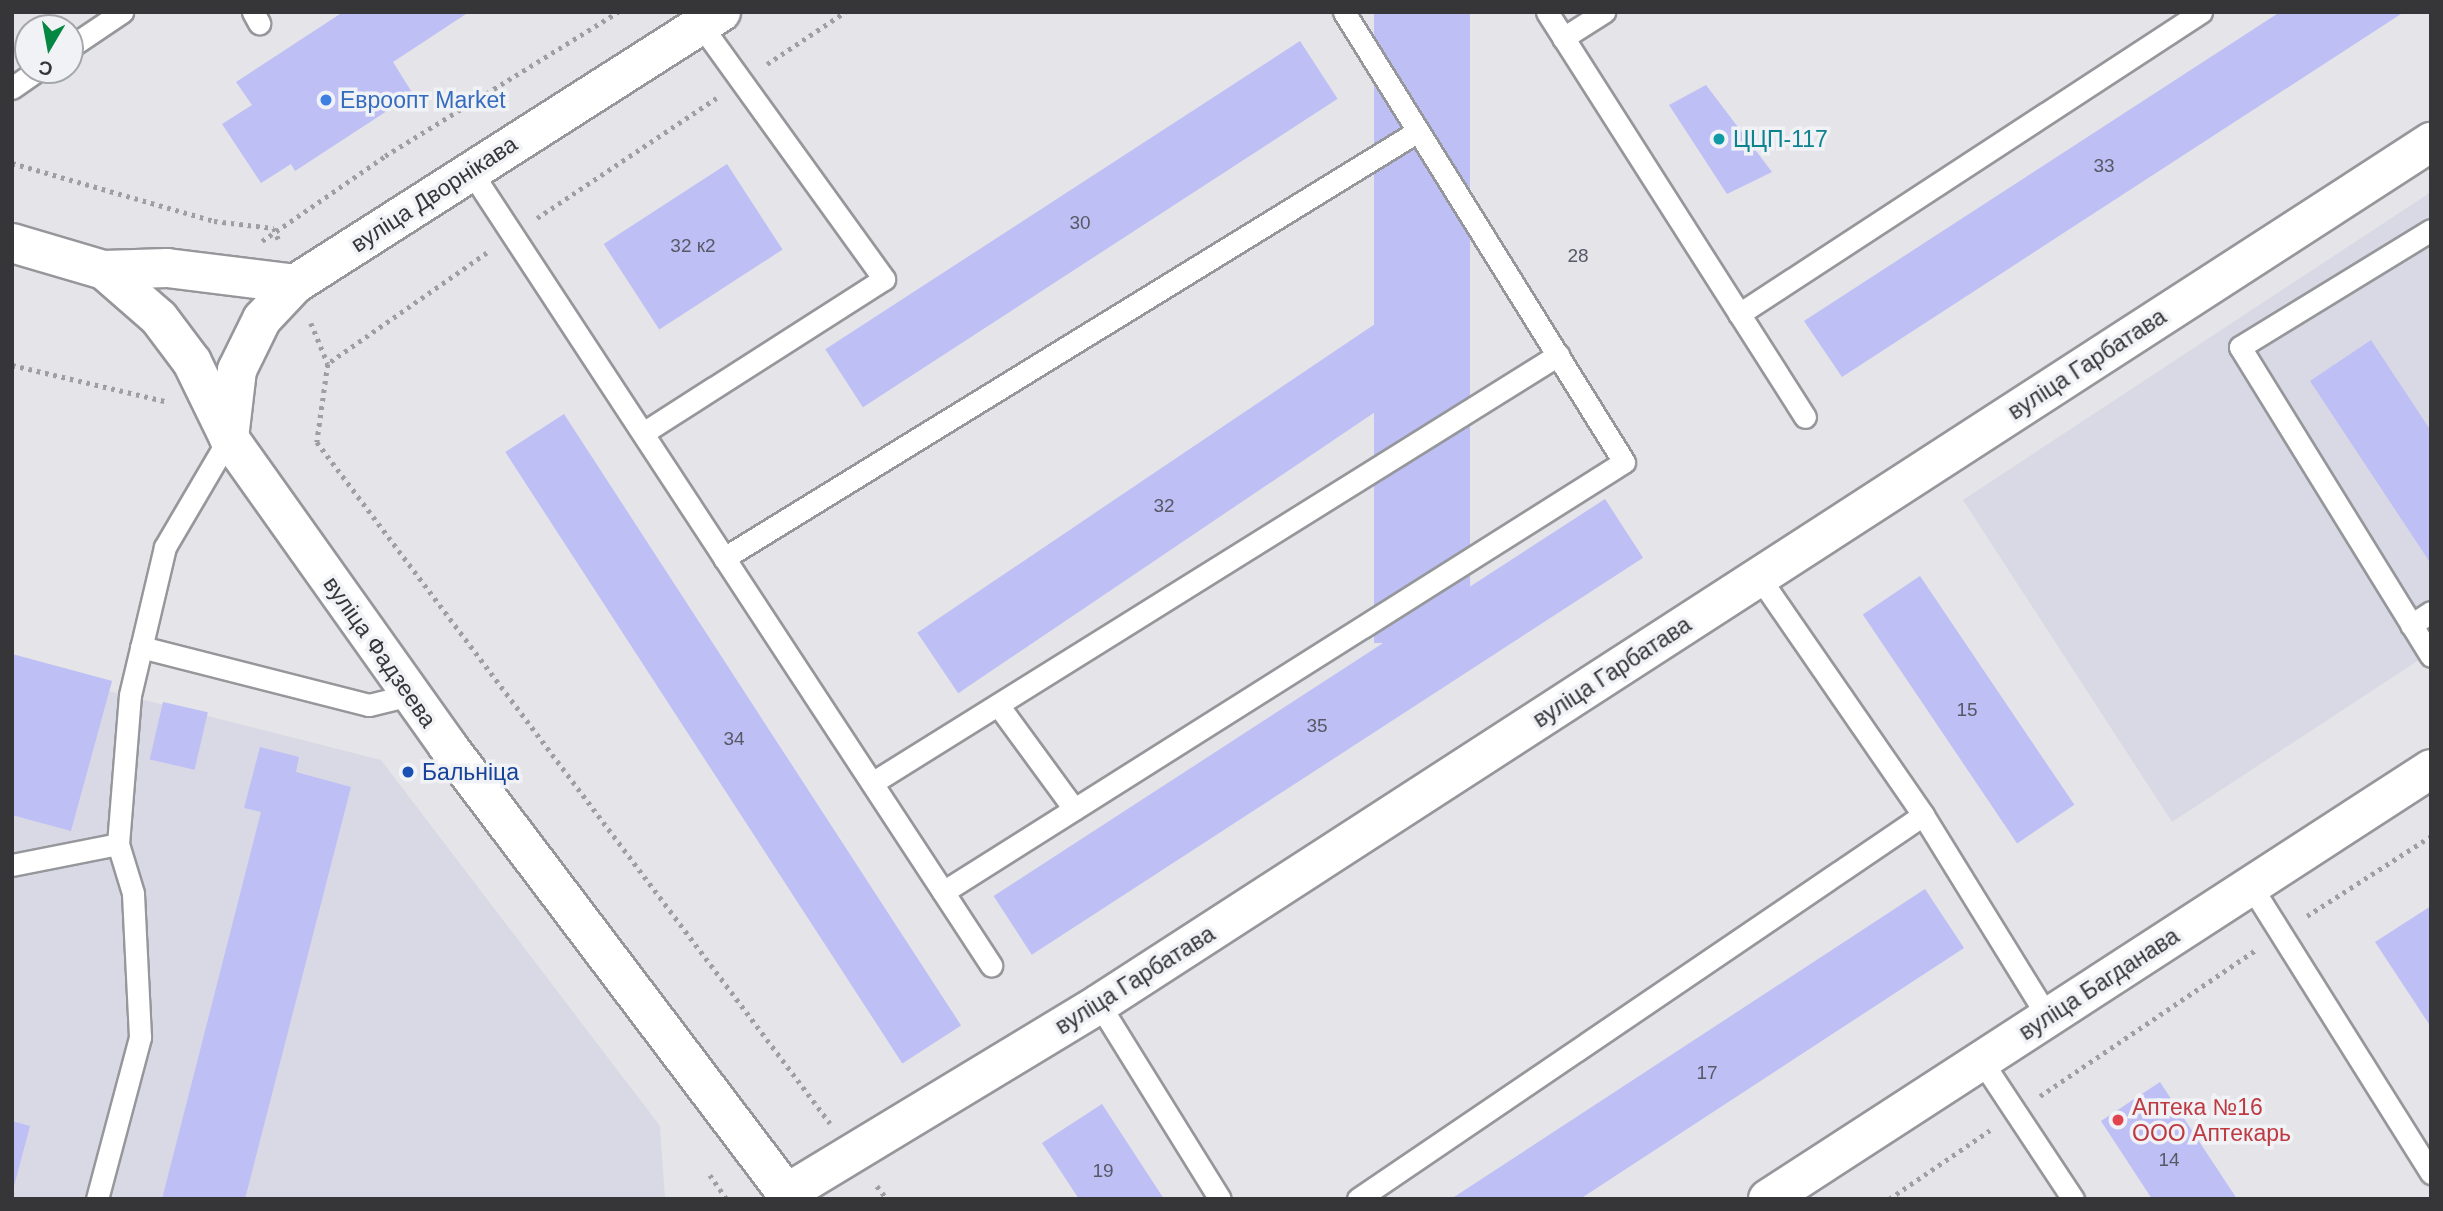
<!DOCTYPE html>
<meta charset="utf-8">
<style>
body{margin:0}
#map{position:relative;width:2443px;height:1211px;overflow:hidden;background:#e4e4e9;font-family:Helvetica,sans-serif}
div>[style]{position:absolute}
.built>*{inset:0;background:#d9d9e5}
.building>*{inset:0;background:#bebff5;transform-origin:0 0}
.path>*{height:4.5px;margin-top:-2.25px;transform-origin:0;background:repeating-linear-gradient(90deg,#9f9fa3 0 3.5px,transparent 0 8.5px)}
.roads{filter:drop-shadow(2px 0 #96979b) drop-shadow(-2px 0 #96979b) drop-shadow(0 2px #96979b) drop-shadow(0 -2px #96979b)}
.lane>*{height:21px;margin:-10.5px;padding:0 10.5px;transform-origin:10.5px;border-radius:10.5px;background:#fff}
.street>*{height:38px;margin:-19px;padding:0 19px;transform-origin:19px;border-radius:19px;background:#fff}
.secondary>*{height:38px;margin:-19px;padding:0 19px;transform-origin:19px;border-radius:19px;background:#fff}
.dots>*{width:19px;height:19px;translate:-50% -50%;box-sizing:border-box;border:4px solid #f1f2f6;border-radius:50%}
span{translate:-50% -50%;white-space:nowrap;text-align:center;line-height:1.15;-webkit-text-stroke:7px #f1f2f6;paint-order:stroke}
.number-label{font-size:19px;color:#585867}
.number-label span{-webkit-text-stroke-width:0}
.shop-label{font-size:23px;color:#366cbe}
.left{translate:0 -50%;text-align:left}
.culture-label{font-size:23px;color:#0d838f}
.street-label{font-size:23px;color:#363638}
.transit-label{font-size:23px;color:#164399}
.health-label{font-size:23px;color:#be3a42}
.frame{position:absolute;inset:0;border:14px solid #363638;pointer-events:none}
.north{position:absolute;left:14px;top:14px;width:70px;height:70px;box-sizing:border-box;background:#f1f2f6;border:2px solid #a6a7aa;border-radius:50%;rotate:190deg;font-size:19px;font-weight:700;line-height:28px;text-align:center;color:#363638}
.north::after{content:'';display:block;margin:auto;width:24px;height:32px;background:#048742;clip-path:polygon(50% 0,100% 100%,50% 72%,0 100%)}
</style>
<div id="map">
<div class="built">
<div style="clip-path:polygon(2431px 192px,2431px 652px,2172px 822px,1963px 500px)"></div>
<div style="clip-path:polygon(12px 654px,112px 681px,109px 691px,381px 760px,660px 1126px,665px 1199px,12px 1199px)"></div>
</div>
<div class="building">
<div style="clip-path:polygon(343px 12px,469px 12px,393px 62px,413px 94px,295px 171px,291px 164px,261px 183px,222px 124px,252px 105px,236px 82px)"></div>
<div style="left:1374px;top:12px;width:96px;height:631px"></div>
<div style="clip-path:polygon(2280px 12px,2404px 12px,1842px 377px,1804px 321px)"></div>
<div style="left:1300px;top:41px;width:69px;height:566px;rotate:57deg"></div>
<div style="clip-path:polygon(1706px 85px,1772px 172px,1727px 194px,1669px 105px)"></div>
<div style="left:727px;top:164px;width:102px;height:147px;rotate:57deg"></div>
<div style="left:1375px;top:324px;width:73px;height:552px;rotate:56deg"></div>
<div style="clip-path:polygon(2371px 340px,2431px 431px,2431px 564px,2310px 381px)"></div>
<div style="left:564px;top:414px;width:729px;height:70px;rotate:57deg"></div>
<div style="left:1605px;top:499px;width:70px;height:729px;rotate:57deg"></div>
<div style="left:1920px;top:576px;width:276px;height:69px;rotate:56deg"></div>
<div style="clip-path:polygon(12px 654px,112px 681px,71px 831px,12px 815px)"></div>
<div style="left:163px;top:702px;width:46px;height:59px;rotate:13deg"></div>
<div style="clip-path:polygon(260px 747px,299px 757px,296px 772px,351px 787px,245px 1199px,162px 1199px,261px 812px,244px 808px)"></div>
<div style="clip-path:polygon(1925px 889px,1964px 948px,1580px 1199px,1451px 1199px)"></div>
<div style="clip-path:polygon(2431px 906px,2431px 1027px,2375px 942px)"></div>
<div style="clip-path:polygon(2160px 1082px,2237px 1199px,2152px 1199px,2101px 1121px)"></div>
<div style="clip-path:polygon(1102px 1104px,1164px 1199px,1079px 1199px,1042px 1143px)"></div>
<div style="clip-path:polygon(12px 1121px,30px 1126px,13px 1190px,12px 1190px)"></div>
</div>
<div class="path">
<div style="left:767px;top:64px;width:94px;rotate:-33.7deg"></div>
<div style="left:12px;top:163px;width:210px;rotate:16deg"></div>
<div style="left:214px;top:221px;width:60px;rotate:6.7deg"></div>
<div style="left:274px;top:228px;width:14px;rotate:69deg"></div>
<div style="left:537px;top:218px;width:216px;rotate:-33.8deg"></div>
<div style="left:262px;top:241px;width:150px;rotate:-34.6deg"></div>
<div style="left:385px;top:156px;width:274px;rotate:-31.7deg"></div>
<div style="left:487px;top:253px;width:194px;rotate:145.1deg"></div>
<div style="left:328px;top:364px;width:79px;rotate:98deg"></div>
<div style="left:317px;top:442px;width:853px;rotate:53.01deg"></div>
<div style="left:311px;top:323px;width:44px;rotate:67.5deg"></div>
<div style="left:12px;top:365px;width:160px;rotate:13.3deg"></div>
<div style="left:2307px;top:916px;width:148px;rotate:-32.8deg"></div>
<div style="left:2040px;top:1096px;width:261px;rotate:-34.1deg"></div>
<div style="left:710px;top:1175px;width:29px;rotate:55deg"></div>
<div style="left:877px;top:1186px;width:16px;rotate:52deg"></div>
<div style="left:1889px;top:1199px;width:122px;rotate:-34.3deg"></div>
</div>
<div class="roads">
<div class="lane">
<div style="left:253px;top:12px;width:13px;rotate:61deg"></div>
<div style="left:1547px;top:12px;width:480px;rotate:57.5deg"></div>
<div style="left:1563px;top:38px;width:49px;rotate:-32.4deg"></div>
<div style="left:70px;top:47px;width:63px;rotate:-33.9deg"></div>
<div style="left:12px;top:88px;width:32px;rotate:-35deg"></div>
<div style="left:470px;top:170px;width:951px;rotate:56.76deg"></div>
<div style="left:2431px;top:230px;width:224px;rotate:148.5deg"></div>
<div style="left:2240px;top:347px;width:363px;rotate:58.3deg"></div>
<div style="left:1739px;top:314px;width:552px;rotate:-33.17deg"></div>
<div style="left:643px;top:433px;width:286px;rotate:-32.6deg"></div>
<div style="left:884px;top:279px;width:313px;rotate:-125.8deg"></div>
<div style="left:724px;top:558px;width:815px;rotate:-31.6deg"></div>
<div style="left:1759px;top:577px;width:289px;rotate:55.4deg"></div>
<div style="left:1923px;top:815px;width:238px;rotate:58.3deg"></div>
<div style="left:2411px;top:625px;width:24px;rotate:-33deg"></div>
<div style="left:141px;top:647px;width:235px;rotate:14.3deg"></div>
<div style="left:369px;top:705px;width:42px;rotate:-13.7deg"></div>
<div style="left:998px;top:705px;width:129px;rotate:53.8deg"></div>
<div style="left:872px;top:783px;width:809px;rotate:-31.96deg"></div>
<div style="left:12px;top:865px;width:108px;rotate:-11.2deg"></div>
<div style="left:118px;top:844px;width:149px;rotate:-85.4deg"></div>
<div style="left:130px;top:695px;width:152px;rotate:-76.7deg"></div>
<div style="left:165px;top:547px;width:126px;rotate:-59.6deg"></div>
<div style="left:2251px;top:886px;width:339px;rotate:57.9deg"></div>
<div style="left:943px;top:892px;width:805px;rotate:-32.27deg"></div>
<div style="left:1624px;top:462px;width:530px;rotate:-121.89deg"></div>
<div style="left:1099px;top:1004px;width:229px;rotate:58.2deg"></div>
<div style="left:1981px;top:1060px;width:167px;rotate:56.5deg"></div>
<div style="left:97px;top:1199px;width:168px;rotate:-75.1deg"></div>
<div style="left:140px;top:1037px;width:144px;rotate:-92.8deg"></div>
<div style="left:133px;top:893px;width:51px;rotate:-107deg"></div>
<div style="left:1358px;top:1199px;width:683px;rotate:-34.2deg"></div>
</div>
<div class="street">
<div style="left:12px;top:243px;width:96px;rotate:16.4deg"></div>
<div style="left:104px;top:270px;width:63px;rotate:-1.8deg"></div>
<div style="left:167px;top:268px;width:129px;rotate:7.1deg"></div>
<div style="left:104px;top:270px;width:73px;rotate:41.1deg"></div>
<div style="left:159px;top:318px;width:55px;rotate:53.1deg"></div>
<div style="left:192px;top:362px;width:85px;rotate:64deg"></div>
<div style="left:787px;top:1193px;width:365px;rotate:-31.2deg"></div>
<div style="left:1099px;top:1004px;width:1587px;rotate:-32.91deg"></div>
</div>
<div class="secondary">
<div style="left:721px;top:12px;width:505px;rotate:147.44deg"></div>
<div style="left:295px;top:284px;width:48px;rotate:133.3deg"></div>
<div style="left:262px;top:319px;width:57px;rotate:116.1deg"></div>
<div style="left:237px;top:370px;width:68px;rotate:96.7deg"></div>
<div style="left:229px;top:438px;width:377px;rotate:54.6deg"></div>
<div style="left:447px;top:745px;width:570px;rotate:52.85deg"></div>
<div style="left:1768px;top:1199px;width:790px;rotate:-32.97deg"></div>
</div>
</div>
<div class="dots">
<div style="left:326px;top:100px;background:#3f7fe0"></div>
<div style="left:1719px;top:139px;background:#0f9aa8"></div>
<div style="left:408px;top:772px;background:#1a4fb4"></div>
<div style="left:2118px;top:1120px;background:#e0444e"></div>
</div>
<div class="number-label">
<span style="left:2104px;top:166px">33</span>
<span style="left:1080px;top:223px">30</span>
<span style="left:693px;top:246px">32 к2</span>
<span style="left:1578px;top:256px">28</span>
<span style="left:1164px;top:506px">32</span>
<span style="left:1967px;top:710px">15</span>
<span style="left:1317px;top:726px">35</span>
<span style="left:734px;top:739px">34</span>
<span style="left:1707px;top:1073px">17</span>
<span style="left:2169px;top:1160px">14</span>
<span style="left:1103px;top:1171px">19</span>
</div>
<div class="shop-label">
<span class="left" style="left:340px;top:100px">Евроопт Market</span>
</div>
<div class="culture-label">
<span class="left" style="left:1733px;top:139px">ЦЦП-117</span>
</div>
<div class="street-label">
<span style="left:434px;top:194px;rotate:-33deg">вуліца Дворнікава</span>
<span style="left:2087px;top:364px;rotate:-33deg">вуліца Гарбатава</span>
<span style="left:380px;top:652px;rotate:55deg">вуліца Фадзеева</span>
<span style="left:1612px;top:672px;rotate:-33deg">вуліца Гарбатава</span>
<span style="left:1135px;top:980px;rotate:-32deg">вуліца Гарбатава</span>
<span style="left:2099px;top:984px;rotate:-33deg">вуліца Багданава</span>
</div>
<div class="transit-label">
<span class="left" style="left:422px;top:772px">Бальніца</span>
</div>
<div class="health-label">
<span class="left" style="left:2132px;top:1120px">Аптека №16<br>ООО Аптекарь</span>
</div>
<div class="frame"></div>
<div class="north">С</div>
</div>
